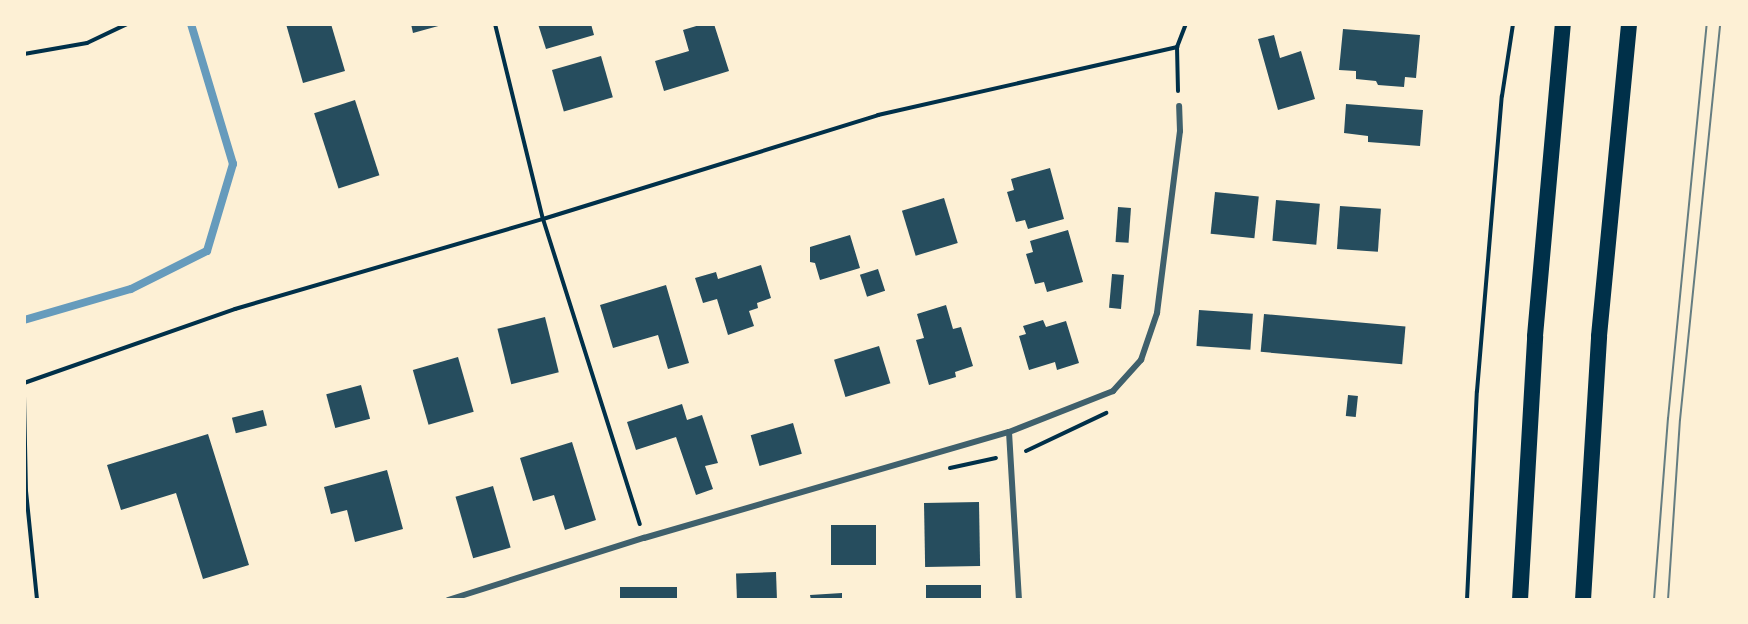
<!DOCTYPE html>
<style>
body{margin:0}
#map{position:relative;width:1748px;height:624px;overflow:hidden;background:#fdf0d5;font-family:Helvetica,sans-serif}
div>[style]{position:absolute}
.stream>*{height:8px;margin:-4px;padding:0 4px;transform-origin:4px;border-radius:4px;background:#669bbc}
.building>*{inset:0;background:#264d5e;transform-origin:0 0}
.path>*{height:4px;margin:-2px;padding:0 2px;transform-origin:2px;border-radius:2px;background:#003049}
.minor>*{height:6px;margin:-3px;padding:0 3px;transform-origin:3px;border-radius:3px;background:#3f606c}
.trunk>*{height:16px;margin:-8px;padding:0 8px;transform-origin:8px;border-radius:8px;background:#003049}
.tram>*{height:1.5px;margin:-0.75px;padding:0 0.75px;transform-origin:0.75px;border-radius:0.75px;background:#657d81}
span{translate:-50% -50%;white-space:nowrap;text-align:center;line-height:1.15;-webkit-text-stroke:6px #fdf0d5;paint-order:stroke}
.frame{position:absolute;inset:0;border:26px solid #fdf0d5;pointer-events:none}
</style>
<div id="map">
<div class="stream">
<div style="left:24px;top:320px;width:111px;rotate:-16.2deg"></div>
<div style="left:131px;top:289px;width:85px;rotate:-26.6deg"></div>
<div style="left:207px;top:251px;width:91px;rotate:-73.4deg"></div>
<div style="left:233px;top:164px;width:146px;rotate:-106.7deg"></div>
</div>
<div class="building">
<div style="clip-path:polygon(286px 24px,331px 24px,345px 71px,303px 83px)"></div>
<div style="clip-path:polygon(411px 24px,442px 24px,442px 25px,413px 33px)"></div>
<div style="clip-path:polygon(538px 24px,591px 24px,594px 35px,546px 49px)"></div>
<div style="clip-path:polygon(703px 24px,714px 24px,729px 71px,664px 91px,655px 61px,689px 51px,683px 30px)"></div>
<div style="clip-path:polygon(1343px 29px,1420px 35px,1416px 78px,1405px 77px,1404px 87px,1378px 85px,1376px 81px,1356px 79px,1356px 71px,1339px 70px)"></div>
<div style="clip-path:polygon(1274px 35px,1280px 58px,1301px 51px,1315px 99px,1278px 110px,1258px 39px)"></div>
<div style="left:601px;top:56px;width:43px;height:51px;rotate:74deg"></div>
<div style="left:355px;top:100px;width:79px;height:43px;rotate:72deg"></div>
<div style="clip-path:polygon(1346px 104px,1423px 110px,1420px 146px,1368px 142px,1368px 136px,1344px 133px)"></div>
<div style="clip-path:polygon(1050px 168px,1064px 219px,1028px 229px,1025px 220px,1016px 222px,1007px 192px,1014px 190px,1011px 179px)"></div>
<div style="left:1215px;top:192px;width:44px;height:42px;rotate:6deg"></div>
<div style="left:944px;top:198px;width:47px;height:44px;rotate:73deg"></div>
<div style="left:1276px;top:200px;width:44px;height:41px;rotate:5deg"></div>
<div style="left:1340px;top:206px;width:41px;height:43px;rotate:4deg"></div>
<div style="left:1118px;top:207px;width:13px;height:35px;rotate:4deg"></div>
<div style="clip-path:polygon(1068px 230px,1083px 282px,1047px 292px,1044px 282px,1035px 284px,1026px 254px,1033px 252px,1030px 241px)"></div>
<div style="clip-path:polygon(850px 235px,860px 268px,820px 280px,815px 263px,810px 262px,810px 247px)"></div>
<div style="clip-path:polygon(761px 265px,771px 298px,757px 303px,758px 308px,749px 311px,754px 326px,728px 335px,717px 299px,703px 303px,695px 278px,716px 272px,718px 279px)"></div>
<div style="left:878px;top:269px;width:23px;height:19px;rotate:72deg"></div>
<div style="left:1112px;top:274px;width:12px;height:34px;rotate:5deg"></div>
<div style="clip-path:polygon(666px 285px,689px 363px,668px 369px,658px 335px,613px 348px,600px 305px)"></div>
<div style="clip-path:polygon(946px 305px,953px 329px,961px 327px,973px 366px,955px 372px,956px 377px,929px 385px,916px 340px,924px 338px,917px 314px)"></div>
<div style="left:1199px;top:310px;width:54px;height:36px;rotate:4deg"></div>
<div style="left:1264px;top:314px;width:142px;height:38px;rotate:5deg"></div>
<div style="left:545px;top:317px;width:57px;height:49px;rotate:76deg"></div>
<div style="clip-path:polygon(1043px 320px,1046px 327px,1066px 321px,1079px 363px,1057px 370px,1055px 362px,1029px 370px,1019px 336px,1026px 334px,1023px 326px)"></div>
<div style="left:879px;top:346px;width:39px;height:47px;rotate:73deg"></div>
<div style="left:458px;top:357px;width:57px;height:47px;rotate:74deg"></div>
<div style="left:361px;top:385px;width:35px;height:36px;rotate:75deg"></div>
<div style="left:1348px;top:395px;width:10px;height:21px;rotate:6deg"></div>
<div style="clip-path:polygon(682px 404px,687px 420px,702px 415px,718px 463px,705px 466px,713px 489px,696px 495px,676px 437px,636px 450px,627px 422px)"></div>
<div style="left:263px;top:410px;width:16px;height:32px;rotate:76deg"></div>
<div style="left:793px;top:423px;width:32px;height:44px;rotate:74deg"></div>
<div style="clip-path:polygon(208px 434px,249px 565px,203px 579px,176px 493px,121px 510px,107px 465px)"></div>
<div style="clip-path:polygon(572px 442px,596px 520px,565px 530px,554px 495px,533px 501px,520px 458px)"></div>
<div style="clip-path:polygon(387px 470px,403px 529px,355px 542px,347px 510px,331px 514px,324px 487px)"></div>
<div style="left:493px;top:486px;width:64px;height:39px;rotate:74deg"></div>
<div style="left:979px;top:502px;width:64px;height:55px;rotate:89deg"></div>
<div style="left:831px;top:525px;width:45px;height:40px"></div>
<div style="left:776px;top:572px;width:28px;height:40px;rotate:88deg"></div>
<div style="left:981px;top:585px;width:15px;height:55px;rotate:90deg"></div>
<div style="left:620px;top:587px;width:57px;height:13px"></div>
<div style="clip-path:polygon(842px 593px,842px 600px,811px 600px,810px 595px)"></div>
</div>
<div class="path">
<div style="left:495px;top:24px;width:201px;rotate:76.2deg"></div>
<div style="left:543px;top:219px;width:320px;rotate:72.4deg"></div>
<div style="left:24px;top:54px;width:64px;rotate:-9.9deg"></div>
<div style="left:87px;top:43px;width:44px;rotate:-25.4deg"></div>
<div style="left:1178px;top:91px;width:44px;rotate:-91.3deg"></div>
<div style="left:1177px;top:47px;width:25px;rotate:-69deg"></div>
<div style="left:24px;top:383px;width:224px;rotate:-19.3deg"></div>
<div style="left:235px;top:309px;width:321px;rotate:-16.3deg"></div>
<div style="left:543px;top:219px;width:351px;rotate:-17.2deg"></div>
<div style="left:878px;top:115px;width:307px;rotate:-12.8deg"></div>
<div style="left:24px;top:396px;width:95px;rotate:88.8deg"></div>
<div style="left:26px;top:491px;width:110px;rotate:84.2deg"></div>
<div style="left:1026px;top:451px;width:89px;rotate:-25.4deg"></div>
<div style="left:950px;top:468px;width:47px;rotate:-12.3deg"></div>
<div style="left:1467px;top:600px;width:209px;rotate:-87.3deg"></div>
<div style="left:1477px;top:391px;width:296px;rotate:-85.2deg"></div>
<div style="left:1502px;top:96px;width:73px;rotate:-81.3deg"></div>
</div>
<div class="minor">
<div style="left:1009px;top:432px;width:168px;rotate:86.6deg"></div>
<div style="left:448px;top:600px;width:206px;rotate:-17.6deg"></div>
<div style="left:644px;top:538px;width:380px;rotate:-16.2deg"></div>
<div style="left:1009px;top:432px;width:112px;rotate:-21.5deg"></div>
<div style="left:1113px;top:391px;width:42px;rotate:-47.9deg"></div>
<div style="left:1141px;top:360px;width:50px;rotate:-71.2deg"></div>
<div style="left:1157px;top:313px;width:183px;rotate:-82.8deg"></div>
<div style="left:1180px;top:131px;width:25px;rotate:-92deg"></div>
</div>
<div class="trunk">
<div style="left:1520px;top:600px;width:264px;rotate:-86.7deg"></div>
<div style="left:1535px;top:336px;width:313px;rotate:-84.9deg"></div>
<div style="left:1583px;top:600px;width:264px;rotate:-86.5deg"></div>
<div style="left:1599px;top:336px;width:313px;rotate:-84.5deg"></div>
</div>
<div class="tram">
<div style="left:1654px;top:600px;width:182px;rotate:-85.6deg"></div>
<div style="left:1668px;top:419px;width:397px;rotate:-84.4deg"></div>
<div style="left:1668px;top:600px;width:180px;rotate:-86.2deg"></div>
<div style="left:1680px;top:420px;width:398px;rotate:-84.2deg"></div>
</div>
<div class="frame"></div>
</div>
